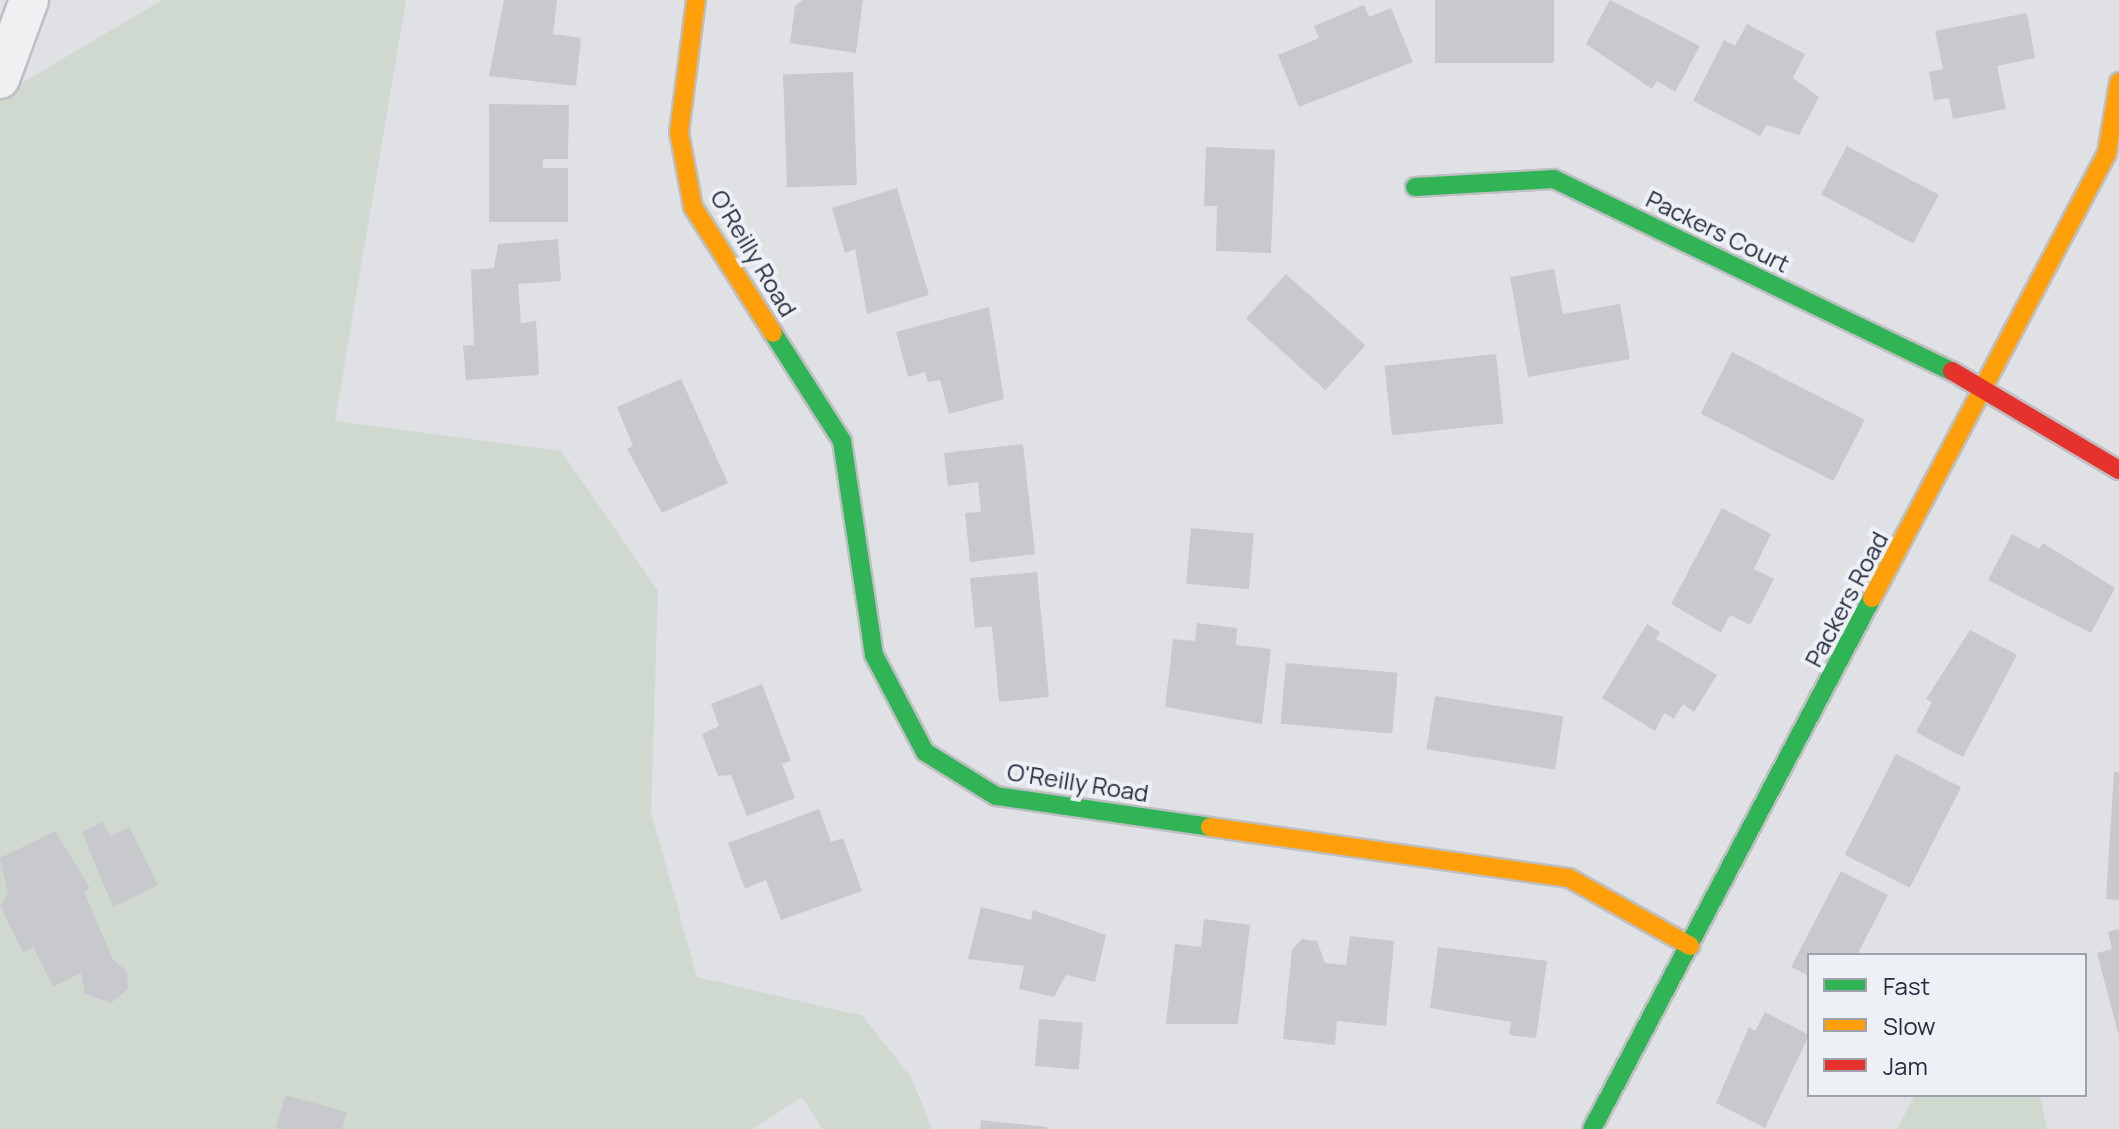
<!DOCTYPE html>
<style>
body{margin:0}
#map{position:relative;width:2119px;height:1129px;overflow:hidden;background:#e0e1e5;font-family:Manrope,sans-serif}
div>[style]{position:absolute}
.green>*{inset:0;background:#cfd9d0}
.building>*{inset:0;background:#c8c9cd;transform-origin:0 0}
.roads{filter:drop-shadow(2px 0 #bebfc3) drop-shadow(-2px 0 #bebfc3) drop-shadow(0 2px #bebfc3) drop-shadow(0 -2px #bebfc3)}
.street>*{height:38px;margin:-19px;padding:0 19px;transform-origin:19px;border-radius:19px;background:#eff0f2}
.fast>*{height:18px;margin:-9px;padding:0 9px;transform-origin:9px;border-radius:9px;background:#30b455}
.slow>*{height:18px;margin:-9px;padding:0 9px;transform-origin:9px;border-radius:9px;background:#ff9f0a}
.jam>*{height:18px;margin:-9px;padding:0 9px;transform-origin:9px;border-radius:9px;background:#e5322d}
span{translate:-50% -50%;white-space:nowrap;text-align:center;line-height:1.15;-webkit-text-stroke:8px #edf0f5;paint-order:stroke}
.street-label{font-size:24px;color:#262d3f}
.legend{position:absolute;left:1807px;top:953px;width:280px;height:144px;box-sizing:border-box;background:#edf0f5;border:2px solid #9da2ac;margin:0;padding:10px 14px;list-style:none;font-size:24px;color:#262d3f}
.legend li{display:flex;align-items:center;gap:16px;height:40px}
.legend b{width:40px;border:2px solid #9da2ac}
</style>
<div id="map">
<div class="green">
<div style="clip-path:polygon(162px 0,406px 0,335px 421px,561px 451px,658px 591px,651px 812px,697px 977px,863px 1016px,912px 1079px,932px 1129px,822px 1129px,802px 1097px,753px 1129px,0 1129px,0 96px)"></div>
<div style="clip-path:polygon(1915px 1095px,2040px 1095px,2047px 1129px,1897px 1129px)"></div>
</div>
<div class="building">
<div style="clip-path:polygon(504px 0,557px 0,553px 34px,581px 38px,576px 86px,489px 76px)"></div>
<div style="clip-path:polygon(803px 0,863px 0,856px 53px,790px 43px,795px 6px)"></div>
<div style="left:1435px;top:0;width:119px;height:63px"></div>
<div style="clip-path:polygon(1610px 0,1700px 46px,1675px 92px,1657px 81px,1652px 89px,1586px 44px)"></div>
<div style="clip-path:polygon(1364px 5px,1369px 17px,1391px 8px,1413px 62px,1299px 107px,1278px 55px,1319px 38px,1314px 26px)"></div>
<div style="clip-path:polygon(2027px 13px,2035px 58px,1997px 66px,2006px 109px,1953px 119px,1949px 98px,1934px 100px,1929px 72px,1943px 69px,1935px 31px)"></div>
<div style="clip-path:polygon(1747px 24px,1805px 54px,1793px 78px,1819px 97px,1799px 135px,1767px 125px,1760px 136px,1693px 101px,1724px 40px,1735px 46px)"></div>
<div style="left:853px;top:72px;width:113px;height:70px;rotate:88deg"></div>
<div style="clip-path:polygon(489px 104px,569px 105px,568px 159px,543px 159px,543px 168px,568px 168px,568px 222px,489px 222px)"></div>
<div style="left:1847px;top:146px;width:104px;height:55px;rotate:28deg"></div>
<div style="clip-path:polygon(1206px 147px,1275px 150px,1271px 253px,1216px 251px,1217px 206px,1204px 206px)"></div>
<div style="clip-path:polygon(897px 188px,929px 295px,867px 314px,855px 249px,845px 253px,832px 208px)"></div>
<div style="clip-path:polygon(558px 239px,561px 281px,518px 284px,521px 323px,536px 321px,539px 375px,466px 380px,463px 346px,474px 345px,471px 270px,494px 268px,498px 244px)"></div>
<div style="clip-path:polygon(1554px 269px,1563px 314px,1620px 304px,1630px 359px,1528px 377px,1510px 277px)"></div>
<div style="left:1286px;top:274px;width:107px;height:60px;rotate:42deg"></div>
<div style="clip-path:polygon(989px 307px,1004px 399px,949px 414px,940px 380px,928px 382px,925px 372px,908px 377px,896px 332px)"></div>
<div style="left:1732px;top:352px;width:149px;height:69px;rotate:27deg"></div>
<div style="left:1496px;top:354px;width:70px;height:112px;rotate:84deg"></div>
<div style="clip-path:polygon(681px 379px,728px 483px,662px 513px,627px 449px,633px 446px,617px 407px)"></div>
<div style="clip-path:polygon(1023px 444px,1035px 554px,970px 562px,965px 513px,981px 512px,978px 482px,948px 486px,944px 453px)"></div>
<div style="clip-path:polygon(1722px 508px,1771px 534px,1754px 569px,1774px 579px,1750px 625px,1730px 615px,1721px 633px,1671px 604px)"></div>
<div style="left:1191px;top:528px;width:63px;height:56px;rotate:5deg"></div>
<div style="clip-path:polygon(2012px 534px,2039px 549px,2043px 543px,2115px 588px,2091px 633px,1988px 580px)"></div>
<div style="clip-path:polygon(1037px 572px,1049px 697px,999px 702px,992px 626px,975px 628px,970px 578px)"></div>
<div style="clip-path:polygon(1197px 623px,1237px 628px,1236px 645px,1271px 649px,1262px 724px,1165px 707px,1173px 639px,1195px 641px)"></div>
<div style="clip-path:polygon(1647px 624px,1660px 632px,1656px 639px,1717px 675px,1694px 712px,1683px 704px,1674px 719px,1664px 713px,1655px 731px,1602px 698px)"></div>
<div style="clip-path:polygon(1970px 630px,2017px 655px,1963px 757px,1916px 732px,1932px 702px,1926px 699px)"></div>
<div style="left:1286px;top:663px;width:112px;height:61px;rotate:5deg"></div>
<div style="clip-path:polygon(762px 684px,791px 761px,782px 764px,795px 798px,747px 816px,731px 775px,718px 776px,702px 734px,719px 726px,711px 704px)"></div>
<div style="left:1435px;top:696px;width:130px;height:54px;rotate:9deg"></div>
<div style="left:1896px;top:754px;width:73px;height:113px;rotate:27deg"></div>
<div style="clip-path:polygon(2114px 772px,2119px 772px,2119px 900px,2106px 899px)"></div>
<div style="clip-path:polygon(819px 809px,831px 842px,843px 838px,862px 891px,781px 920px,766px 880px,745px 889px,728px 843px)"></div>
<div style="clip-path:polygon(103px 822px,110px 836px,129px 827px,158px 885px,113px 907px,82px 832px)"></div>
<div style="clip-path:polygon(55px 831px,90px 888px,84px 891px,113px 960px,127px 971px,128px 989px,111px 1003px,85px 994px,81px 973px,53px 987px,33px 947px,23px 952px,0 906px,8px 893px,0 858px)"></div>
<div style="clip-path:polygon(1841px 871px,1888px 895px,1857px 955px,1809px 955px,1809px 976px,1791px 967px)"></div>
<div style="clip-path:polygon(981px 907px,1031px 920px,1033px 910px,1106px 935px,1095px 982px,1066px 975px,1054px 997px,1019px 989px,1024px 966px,968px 959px)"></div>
<div style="clip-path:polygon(1204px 919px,1250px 925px,1238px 1024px,1166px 1024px,1175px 944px,1201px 947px)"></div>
<div style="clip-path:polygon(2119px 929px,2119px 1033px,2118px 1033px,2097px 953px,2112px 949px,2108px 932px)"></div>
<div style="clip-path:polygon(1350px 936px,1394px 941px,1386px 1026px,1337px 1021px,1335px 1045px,1283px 1039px,1292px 950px,1302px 939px,1317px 941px,1325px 963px,1346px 965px)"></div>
<div style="clip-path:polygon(1438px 947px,1547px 961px,1536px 1038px,1509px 1035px,1511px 1022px,1430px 1008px)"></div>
<div style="clip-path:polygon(1765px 1012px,1809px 1035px,1765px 1128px,1716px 1103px,1749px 1027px,1755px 1031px)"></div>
<div style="left:1039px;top:1019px;width:44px;height:47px;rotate:5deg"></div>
<div style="clip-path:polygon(285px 1095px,347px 1112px,342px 1129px,276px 1129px)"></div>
<div style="clip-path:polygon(981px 1120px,1047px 1127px,1047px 1129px,980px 1129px)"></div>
</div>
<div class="roads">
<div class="street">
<div style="left:0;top:79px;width:84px;rotate:-69.8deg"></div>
</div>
<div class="fast">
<div style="left:1415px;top:187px;width:139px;rotate:-3.3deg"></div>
<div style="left:1554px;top:179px;width:442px;rotate:25.8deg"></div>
<div style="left:773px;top:333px;width:128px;rotate:57.4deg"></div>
<div style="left:842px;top:441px;width:216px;rotate:81.5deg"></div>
<div style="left:874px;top:655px;width:110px;rotate:62.3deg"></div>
<div style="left:925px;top:752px;width:84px;rotate:31.8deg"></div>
<div style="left:996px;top:796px;width:216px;rotate:8.2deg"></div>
<div style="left:1592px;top:1129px;width:600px;rotate:-62.2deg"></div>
</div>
<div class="slow">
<div style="left:696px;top:0;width:133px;rotate:97.3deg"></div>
<div style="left:679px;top:132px;width:76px;rotate:79.4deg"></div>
<div style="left:693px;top:207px;width:149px;rotate:57.6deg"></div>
<div style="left:1872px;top:598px;width:503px;rotate:-62.16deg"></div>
<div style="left:2107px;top:153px;width:72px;rotate:-80.4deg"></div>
<div style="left:1210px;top:827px;width:363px;rotate:8.1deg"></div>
<div style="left:1569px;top:878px;width:139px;rotate:29.3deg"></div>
</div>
<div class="jam">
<div style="left:1952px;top:371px;width:194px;rotate:30.7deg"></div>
</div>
</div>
<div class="street-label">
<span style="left:1718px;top:231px;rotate:26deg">Packers Court</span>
<span style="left:754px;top:253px;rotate:59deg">O'Reilly Road</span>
<span style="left:1846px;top:599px;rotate:-62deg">Packers Road</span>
<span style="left:1078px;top:782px;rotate:9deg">O'Reilly Road</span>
</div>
<ul class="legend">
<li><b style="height:10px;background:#30b455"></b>Fast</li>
<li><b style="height:10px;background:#ff9f0a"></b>Slow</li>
<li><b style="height:10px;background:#e5322d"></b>Jam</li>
</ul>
</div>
